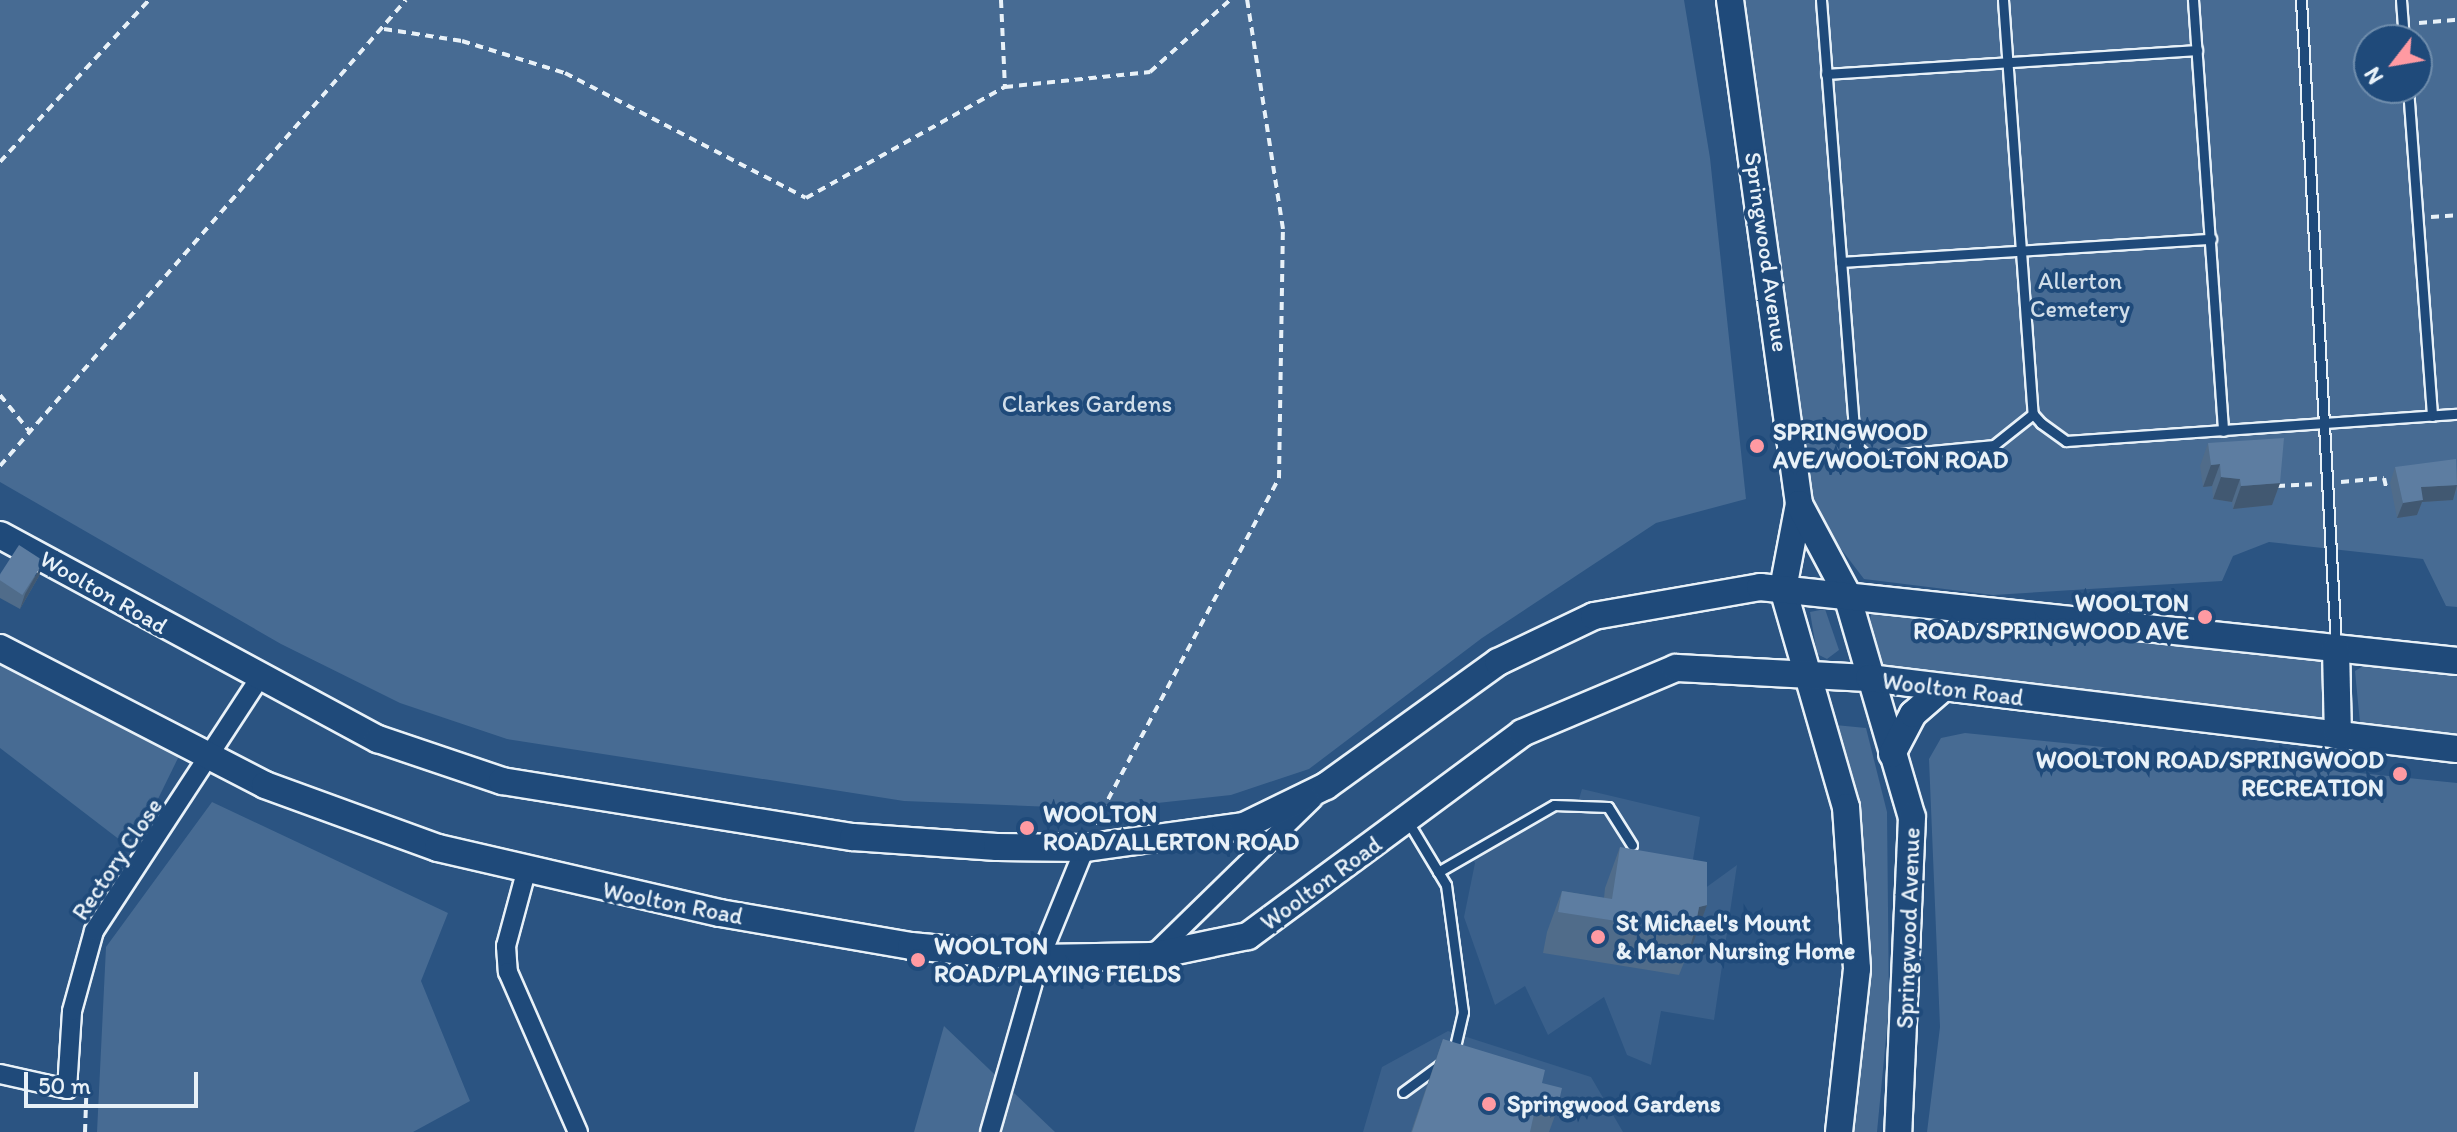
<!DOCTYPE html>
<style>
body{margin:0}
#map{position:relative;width:2457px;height:1132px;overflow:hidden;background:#2b5482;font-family:Itim,sans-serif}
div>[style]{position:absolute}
.built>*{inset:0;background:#3a608b}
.green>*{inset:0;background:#476b93;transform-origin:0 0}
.path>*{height:4px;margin-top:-2px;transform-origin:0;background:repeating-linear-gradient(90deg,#e8f1f8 0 8px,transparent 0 14px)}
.roads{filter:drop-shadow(2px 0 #e8f1f8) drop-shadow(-2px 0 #e8f1f8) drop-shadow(0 2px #e8f1f8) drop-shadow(0 -2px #e8f1f8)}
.lane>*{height:9px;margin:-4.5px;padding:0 4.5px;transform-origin:4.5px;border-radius:4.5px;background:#1f4a7a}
.street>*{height:18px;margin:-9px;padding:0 9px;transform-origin:9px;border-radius:9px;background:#1f4a7a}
.secondary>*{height:26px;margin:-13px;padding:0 13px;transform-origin:13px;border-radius:13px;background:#1f4a7a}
.wall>*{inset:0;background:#506c8a}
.shaded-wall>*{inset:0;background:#415871}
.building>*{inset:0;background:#5d7da1;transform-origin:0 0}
.dots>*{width:22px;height:22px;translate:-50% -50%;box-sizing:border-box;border:4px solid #1f4a7a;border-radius:50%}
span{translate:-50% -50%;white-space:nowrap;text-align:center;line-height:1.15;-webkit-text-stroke:8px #1f4a7a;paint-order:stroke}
.street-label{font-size:24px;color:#e8f1f8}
.park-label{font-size:24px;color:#d0dde9}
.poi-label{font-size:24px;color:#e8f1f8;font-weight:700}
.left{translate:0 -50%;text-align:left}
.right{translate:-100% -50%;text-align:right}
.north{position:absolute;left:2353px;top:24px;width:80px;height:80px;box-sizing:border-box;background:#1f4a7a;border:2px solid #6f8dac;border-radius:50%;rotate:239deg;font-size:22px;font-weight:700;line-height:32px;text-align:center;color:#e8f1f8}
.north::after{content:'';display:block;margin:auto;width:28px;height:36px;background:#ff9aa2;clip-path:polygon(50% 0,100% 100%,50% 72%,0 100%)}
.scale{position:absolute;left:24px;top:1072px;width:174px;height:36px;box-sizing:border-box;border:4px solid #e8f1f8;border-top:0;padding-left:10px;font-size:24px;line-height:28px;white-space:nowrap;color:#e8f1f8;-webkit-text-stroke:6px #1f4a7a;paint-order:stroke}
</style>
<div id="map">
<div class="built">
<div style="clip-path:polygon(1582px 789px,1700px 817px,1686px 902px,1737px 865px,1714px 1020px,1661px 1011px,1651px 1065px,1627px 1055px,1604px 997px,1548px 1035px,1525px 986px,1495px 1005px,1464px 917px,1475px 863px,1468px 851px,1523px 817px,1576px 809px)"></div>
<div style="clip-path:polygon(1448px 1031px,1591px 1077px,1623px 1132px,1363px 1132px,1382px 1067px)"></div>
</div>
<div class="green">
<div style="clip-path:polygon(0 0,1684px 0,1710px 158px,1746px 499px,1656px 523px,1482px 638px,1309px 769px,1231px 795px,1102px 809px,904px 801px,507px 739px,400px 703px,281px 644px,0 482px)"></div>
<div style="clip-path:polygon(evenodd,1741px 0,2457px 0,2457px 607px,2446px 606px,2423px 559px,2269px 542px,2233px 556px,2222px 581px,1993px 595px,1864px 579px,1806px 503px,1772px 197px,1741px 0,2369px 40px,2417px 40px,2417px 88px,2369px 88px,2369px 40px)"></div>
<div style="left:1872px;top:606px;width:462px;height:71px;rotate:7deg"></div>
<div style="clip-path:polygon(1825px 609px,1839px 650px,1827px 659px,1817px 654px,1810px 612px)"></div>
<div style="clip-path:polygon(0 659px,180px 754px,133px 850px,0 748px)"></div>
<div style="clip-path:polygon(2368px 663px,2457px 674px,2457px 735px,2360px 723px,2355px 671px)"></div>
<div style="clip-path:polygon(1835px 725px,1866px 728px,1887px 812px,1889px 1007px,1877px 1132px,1848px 1132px,1854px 790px)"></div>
<div style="clip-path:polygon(1965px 733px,2457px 783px,2457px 1132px,1927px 1132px,1940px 1027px,1929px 759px,1941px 738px)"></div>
<div style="clip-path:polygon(212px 802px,448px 913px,421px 981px,470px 1101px,413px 1132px,97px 1132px,106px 947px)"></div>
<div style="clip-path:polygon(944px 1026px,1055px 1132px,914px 1132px)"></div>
</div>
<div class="path">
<div style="left:1001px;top:0;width:87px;rotate:87.4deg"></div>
<div style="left:2419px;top:23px;width:38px;rotate:-5deg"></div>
<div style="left:384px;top:29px;width:79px;rotate:8.7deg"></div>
<div style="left:462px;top:41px;width:108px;rotate:17.3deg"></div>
<div style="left:565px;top:73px;width:271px;rotate:27.4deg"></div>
<div style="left:806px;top:198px;width:228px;rotate:-29.2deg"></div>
<div style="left:1005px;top:87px;width:146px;rotate:-5.9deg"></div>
<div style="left:1150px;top:72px;width:108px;rotate:-42deg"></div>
<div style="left:0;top:162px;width:220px;rotate:-47.4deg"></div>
<div style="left:2431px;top:217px;width:26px;rotate:-4deg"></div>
<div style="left:0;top:395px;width:48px;rotate:51deg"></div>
<div style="left:0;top:466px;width:618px;rotate:-48.94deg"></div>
<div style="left:2341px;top:482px;width:43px;rotate:-5.3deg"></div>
<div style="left:2384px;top:478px;width:13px;rotate:77deg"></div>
<div style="left:2277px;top:486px;width:35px;rotate:-3deg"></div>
<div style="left:1095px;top:824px;width:392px;rotate:-62deg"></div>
<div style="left:1279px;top:478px;width:249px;rotate:-89.1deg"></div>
<div style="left:1283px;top:229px;width:232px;rotate:-98.9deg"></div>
<div style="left:85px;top:1132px;width:34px;rotate:-88deg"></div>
</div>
<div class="roads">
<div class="lane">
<div style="left:1821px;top:0;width:446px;rotate:85.6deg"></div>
<div style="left:1855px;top:445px;width:18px;rotate:43deg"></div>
<div style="left:1868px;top:457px;width:127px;rotate:-5.4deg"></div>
<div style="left:1994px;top:445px;width:50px;rotate:-38.5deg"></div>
<div style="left:2003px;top:0;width:415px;rotate:85.9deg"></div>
<div style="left:2033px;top:414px;width:12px;rotate:48deg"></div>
<div style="left:2041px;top:423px;width:31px;rotate:36deg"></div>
<div style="left:2066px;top:441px;width:392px;rotate:-4deg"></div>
<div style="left:2193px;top:0;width:432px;rotate:86deg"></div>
<div style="left:2301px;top:0;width:647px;rotate:86.9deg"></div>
<div style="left:2401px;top:0;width:40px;rotate:85.7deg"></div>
<div style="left:1826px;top:74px;width:372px;rotate:-3.7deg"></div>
<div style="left:2408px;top:88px;width:329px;rotate:85.8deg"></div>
<div style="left:1841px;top:262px;width:371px;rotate:-3.6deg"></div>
<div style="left:1407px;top:820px;width:76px;rotate:59deg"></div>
<div style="left:1446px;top:885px;width:128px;rotate:82.4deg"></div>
<div style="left:1463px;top:1012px;width:39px;rotate:103deg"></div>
<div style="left:1438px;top:872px;width:134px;rotate:-30deg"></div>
<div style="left:1554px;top:805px;width:54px;rotate:2.1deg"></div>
<div style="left:1608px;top:807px;width:45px;rotate:57.7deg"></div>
<div style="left:1403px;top:1092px;width:47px;rotate:-36.4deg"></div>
</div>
<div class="street">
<div style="left:526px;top:872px;width:77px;rotate:105.1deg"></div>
<div style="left:506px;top:946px;width:26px;rotate:86deg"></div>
<div style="left:508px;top:972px;width:175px;rotate:66.4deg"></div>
<div style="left:1152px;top:956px;width:225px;rotate:-44.3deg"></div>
<div style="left:0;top:1074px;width:69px;rotate:12.6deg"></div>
<div style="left:67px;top:1089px;width:78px;rotate:-86.3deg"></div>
<div style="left:72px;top:1011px;width:83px;rotate:-74.6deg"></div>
<div style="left:94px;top:931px;width:301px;rotate:-56.8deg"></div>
<div style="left:990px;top:1132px;width:181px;rotate:-74deg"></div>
<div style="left:1040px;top:958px;width:119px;rotate:-67.8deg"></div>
</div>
<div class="secondary">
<div style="left:1730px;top:0;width:509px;rotate:82.2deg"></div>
<div style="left:1799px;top:504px;width:86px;rotate:100.7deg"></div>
<div style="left:1783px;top:589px;width:227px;rotate:73.9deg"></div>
<div style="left:1846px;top:807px;width:162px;rotate:86.1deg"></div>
<div style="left:1857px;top:969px;width:164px;rotate:96.3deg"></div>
<div style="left:1799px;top:504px;width:100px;rotate:61.9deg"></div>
<div style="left:1846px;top:592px;width:234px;rotate:73.7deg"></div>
<div style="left:1912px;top:817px;width:315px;rotate:92.5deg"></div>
<div style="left:0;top:535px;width:430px;rotate:28.4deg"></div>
<div style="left:378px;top:739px;width:131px;rotate:18.7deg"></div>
<div style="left:502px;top:781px;width:355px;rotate:9.1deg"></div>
<div style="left:853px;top:837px;width:144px;rotate:4deg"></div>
<div style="left:997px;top:847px;width:88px;rotate:0.7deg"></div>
<div style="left:1085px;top:848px;width:161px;rotate:-7.9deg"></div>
<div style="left:1244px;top:826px;width:91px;rotate:-26deg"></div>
<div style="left:1326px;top:786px;width:212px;rotate:-35.8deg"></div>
<div style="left:1498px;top:662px;width:106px;rotate:-25.6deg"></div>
<div style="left:1594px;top:616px;width:169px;rotate:-9.9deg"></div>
<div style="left:1760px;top:587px;width:701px;rotate:6.06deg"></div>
<div style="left:0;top:648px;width:298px;rotate:27.3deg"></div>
<div style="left:265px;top:785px;width:184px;rotate:20deg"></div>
<div style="left:438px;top:848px;width:289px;rotate:13deg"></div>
<div style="left:720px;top:913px;width:194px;rotate:9.8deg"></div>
<div style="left:911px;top:946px;width:130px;rotate:5.3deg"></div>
<div style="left:1040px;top:958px;width:112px;rotate:-1deg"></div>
<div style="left:1152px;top:956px;width:98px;rotate:-11.8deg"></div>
<div style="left:1248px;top:936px;width:341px;rotate:-36.5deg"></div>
<div style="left:1522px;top:733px;width:167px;rotate:-22.9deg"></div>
<div style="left:1676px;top:668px;width:193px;rotate:3deg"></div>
<div style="left:1869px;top:678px;width:592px;rotate:6.89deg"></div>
<div style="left:2336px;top:649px;width:87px;rotate:88.7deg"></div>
<div style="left:1892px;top:754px;width:45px;rotate:-62.3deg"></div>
<div style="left:1913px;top:714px;width:40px;rotate:-41deg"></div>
</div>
</div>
<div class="wall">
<div style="clip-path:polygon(2208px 443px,2280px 483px,2272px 505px,2233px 509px,2232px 502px,2213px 499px,2212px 486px,2203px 487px,2200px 466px)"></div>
<div style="clip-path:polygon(2395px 467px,2457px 472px,2457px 489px,2453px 500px,2422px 502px,2417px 515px,2397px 518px,2390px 483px)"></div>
<div style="clip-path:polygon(39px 576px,20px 609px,0 598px,0 578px)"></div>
<div style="clip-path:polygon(1620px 847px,1707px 905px,1679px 975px,1543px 953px,1547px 932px,1562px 891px,1604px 898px,1605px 888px)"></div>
<div style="clip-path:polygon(1443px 1039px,1542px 1083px,1557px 1110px,1549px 1132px,1411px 1132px)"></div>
</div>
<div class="shaded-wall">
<div style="clip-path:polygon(2220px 464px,2212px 486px,2203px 487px,2211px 465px)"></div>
<div style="clip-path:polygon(2221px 477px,2240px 479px,2232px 502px,2213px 499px)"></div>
<div style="clip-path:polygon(2280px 483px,2272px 505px,2233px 509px,2241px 486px)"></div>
<div style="clip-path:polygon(2457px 485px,2453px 500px,2422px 502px,2417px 515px,2397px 518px,2403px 503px,2421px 487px)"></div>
<div style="clip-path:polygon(44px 561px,39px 576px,20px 609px,25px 594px)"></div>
<div style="clip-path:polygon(1707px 905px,1692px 946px,1690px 947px,1694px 933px,1699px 907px)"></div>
</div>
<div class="building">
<div style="clip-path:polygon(2284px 438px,2280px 483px,2241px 486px,2240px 479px,2221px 477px,2220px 464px,2211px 465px,2208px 443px)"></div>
<div style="clip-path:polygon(2456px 459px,2457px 485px,2421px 487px,2423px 500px,2403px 503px,2395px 467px)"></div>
<div style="left:19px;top:545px;width:30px;height:40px;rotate:33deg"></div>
<div style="clip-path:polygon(1620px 847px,1707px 862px,1707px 905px,1699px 907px,1694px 933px,1558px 912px,1562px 891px,1612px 899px)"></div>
<div style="clip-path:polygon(1443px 1039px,1545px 1070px,1542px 1083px,1562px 1088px,1557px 1110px,1536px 1105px,1530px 1132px,1412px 1132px)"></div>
</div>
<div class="dots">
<div style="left:1757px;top:446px;background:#ff9aa2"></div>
<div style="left:2205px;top:617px;background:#ff9aa2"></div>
<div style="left:2400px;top:774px;background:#ff9aa2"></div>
<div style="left:1027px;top:828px;background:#ff9aa2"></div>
<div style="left:1598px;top:937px;background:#ff9aa2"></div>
<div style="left:918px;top:960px;background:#ff9aa2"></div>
<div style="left:1489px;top:1104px;background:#ff9aa2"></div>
</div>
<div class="street-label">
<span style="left:1767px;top:252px;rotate:82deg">Springwood Avenue</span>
<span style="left:104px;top:592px;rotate:30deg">Woolton Road</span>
<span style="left:1953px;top:689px;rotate:7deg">Woolton Road</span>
<span style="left:117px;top:859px;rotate:-56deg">Rectory Close</span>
<span style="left:1321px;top:883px;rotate:-36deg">Woolton Road</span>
<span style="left:673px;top:903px;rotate:11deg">Woolton Road</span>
<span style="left:1908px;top:928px;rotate:-88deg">Springwood Avenue</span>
</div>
<div class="park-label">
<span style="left:2080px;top:295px">Allerton<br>Cemetery</span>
<span style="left:1087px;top:404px">Clarkes Gardens</span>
</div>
<div class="poi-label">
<span class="left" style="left:1773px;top:446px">SPRINGWOOD<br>AVE/WOOLTON ROAD</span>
<span class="right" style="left:2189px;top:617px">WOOLTON<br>ROAD/SPRINGWOOD AVE</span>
<span class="right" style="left:2384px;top:774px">WOOLTON ROAD/SPRINGWOOD<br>RECREATION</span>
<span class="left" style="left:1043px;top:828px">WOOLTON<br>ROAD/ALLERTON ROAD</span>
<span class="left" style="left:1616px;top:937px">St Michael's Mount<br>&amp; Manor Nursing Home</span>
<span class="left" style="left:934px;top:960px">WOOLTON<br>ROAD/PLAYING FIELDS</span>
<span class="left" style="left:1507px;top:1104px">Springwood Gardens</span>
</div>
<div class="north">N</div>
<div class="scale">50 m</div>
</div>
